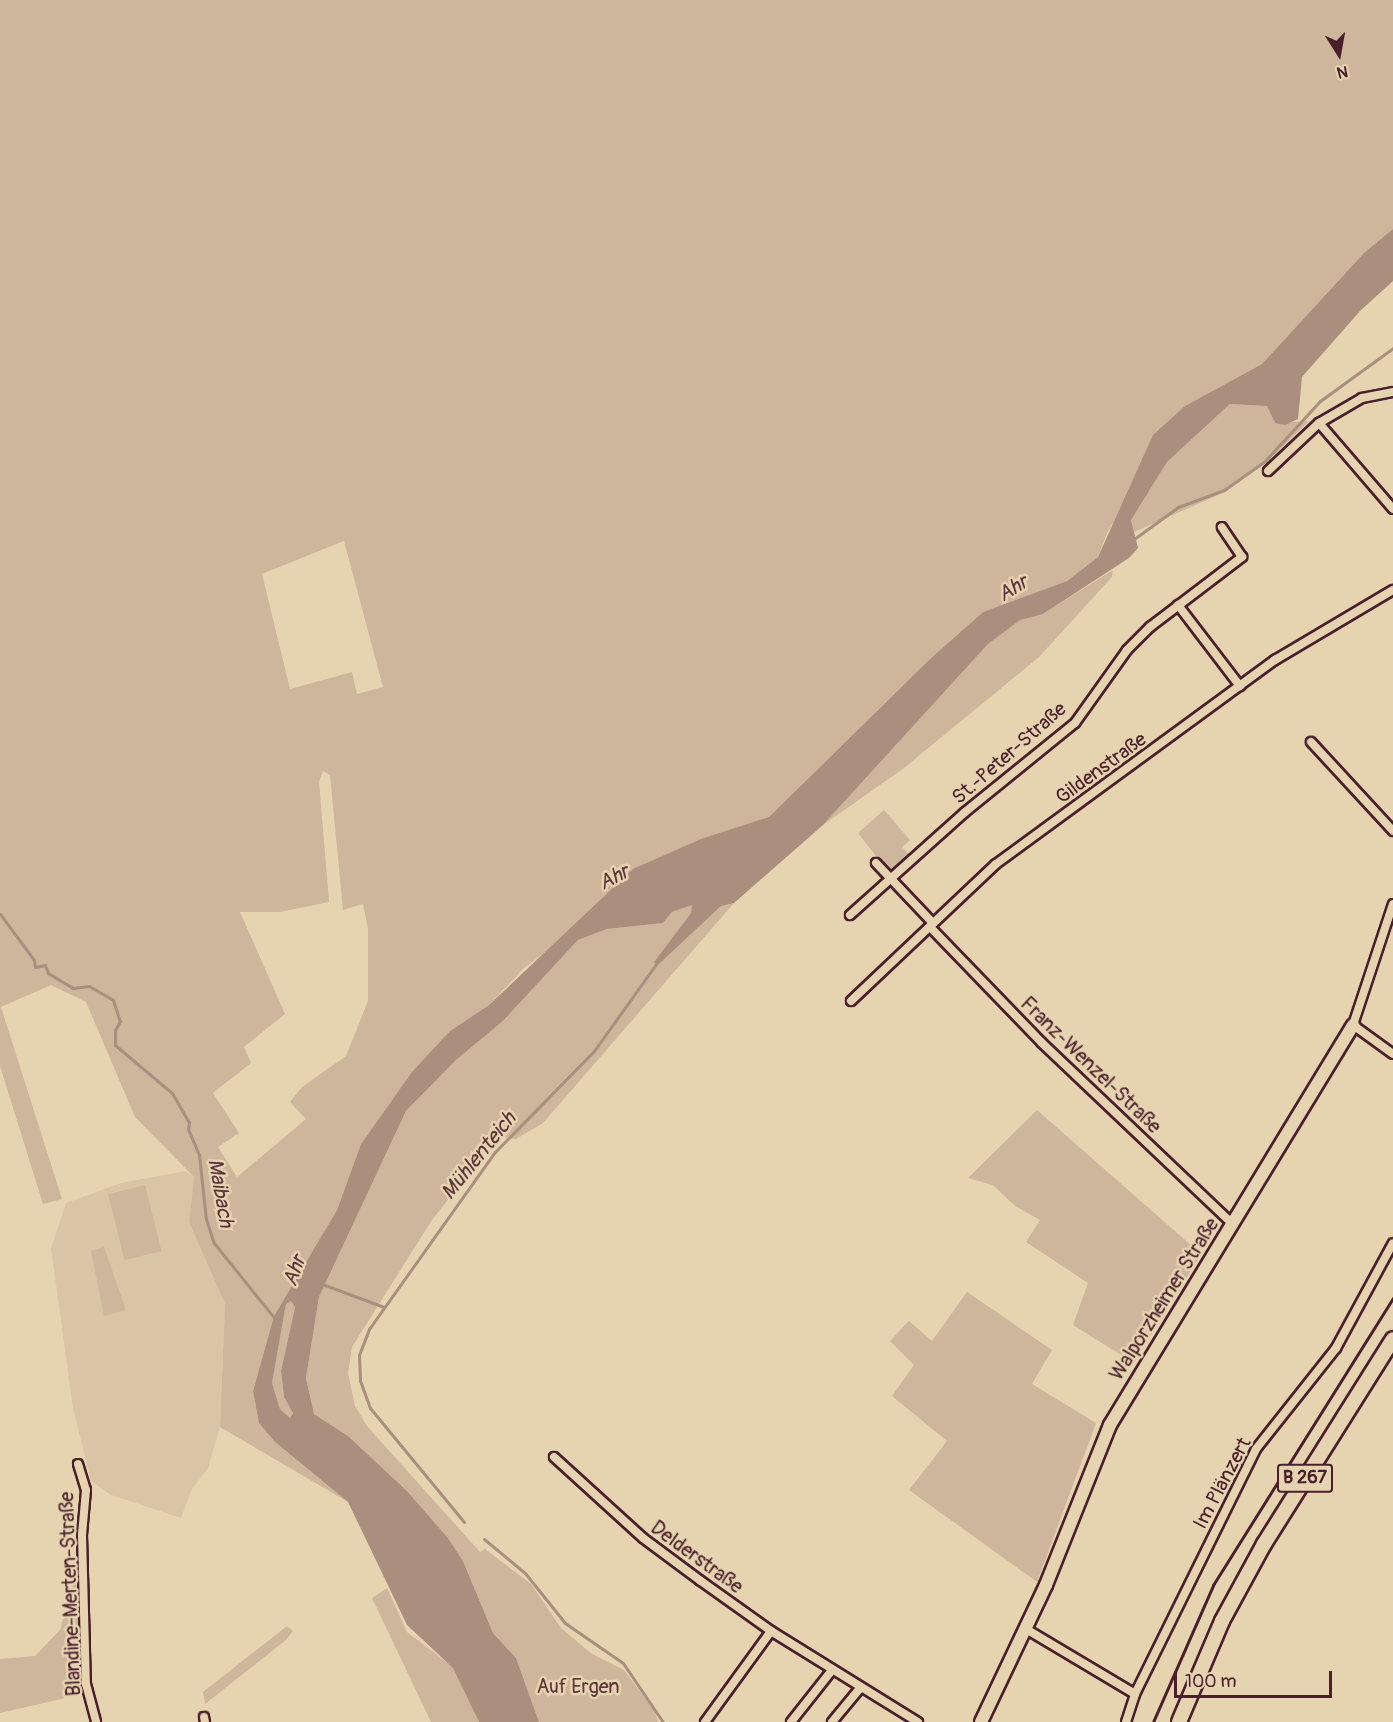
<!DOCTYPE html>
<meta charset="utf-8">
<style>
body{margin:0}
#map{position:relative;width:1393px;height:1722px;overflow:hidden;background:#e6d4b1;font-family:Pangolin,sans-serif}
div>[style]{position:absolute}
.built>*{inset:0;background:#d9c5a6}
.green>*{inset:0;background:#cdb69b;transform-origin:0 0}
.water>*{inset:0;background:#aa8f7e}
.stream>*{height:3px;margin:-1.5px;padding:0 1.5px;transform-origin:1.5px;border-radius:1.5px;background:#aa8f7e}
.roads{filter:drop-shadow(2px 0 #4a1f2b) drop-shadow(-2px 0 #4a1f2b) drop-shadow(0 2px #4a1f2b) drop-shadow(0 -2px #4a1f2b)}
.street>*{height:8px;margin:-4px;padding:0 4px;transform-origin:4px;border-radius:4px;background:#e6d4b1}
.secondary>*{height:12px;margin:-6px;padding:0 6px;transform-origin:6px;border-radius:6px;background:#e6d4b1}
.primary>*{height:14px;margin:-7px;padding:0 7px;transform-origin:7px;border-radius:7px;background:#e6d4b1}
.rail>*{height:3px;margin:-1.5px;padding:0 1.5px;transform-origin:1.5px;border-radius:1.5px;background:#4a1f2b}
span{translate:-50% -50%;white-space:nowrap;text-align:center;line-height:1.15;-webkit-text-stroke:5px #e6d4b1;paint-order:stroke}
.shield-label span{padding:2px 4px;background:#e6d4b1;border:2px solid;border-radius:4px;-webkit-text-stroke-width:0}
.shield-label{font-size:18px;color:#4a1f2b;font-weight:700}
.street-label{font-size:20px;color:#4a1f2b}
.park-label{font-size:20px;color:#5e363c}
.water-label{font-size:21px;color:#5d353c;font-style:italic}
.north{position:absolute;left:1309px;top:24px;width:60px;height:60px;-webkit-text-stroke:4px #e6d4b1;paint-order:stroke;rotate:169deg;font-size:16px;font-weight:700;line-height:24px;text-align:center;color:#4a1f2b}
.north::after{content:'';display:block;margin:auto;width:21px;height:27px;background:#4a1f2b;clip-path:polygon(50% 0,100% 100%,50% 72%,0 100%)}
.scale{position:absolute;left:1174px;top:1671px;width:158px;height:27px;box-sizing:border-box;border:3px solid #4a1f2b;border-top:0;padding-left:8px;font-size:18px;line-height:21px;white-space:nowrap;color:#4a1f2b;-webkit-text-stroke:4px #e6d4b1;paint-order:stroke}
</style>
<div id="map">
<div class="built">
<div style="clip-path:polygon(185px 1171px,194px 1177px,189px 1222px,225px 1304px,220px 1427px,208px 1468px,192px 1489px,181px 1518px,111px 1495px,91px 1481px,73px 1408px,51px 1248px,66px 1203px,121px 1183px)"></div>
</div>
<div class="green">
<div style="clip-path:polygon(evenodd,0 0,1393px 0,1393px 229px,1364px 253px,1262px 364px,1185px 406px,1107px 533px,1098px 557px,1067px 581px,983px 612px,930px 659px,769px 817px,683px 849px,524px 968px,489px 1005px,450px 1031px,390px 1103px,361px 1144px,337px 1210px,274px 1316px,253px 1391px,259px 1423px,275px 1442px,348px 1502px,220px 1427px,225px 1304px,189px 1222px,194px 1177px,135px 1117px,86px 1002px,51px 985px,1px 1007px,62px 1199px,43px 1204px,0 1066px,0 0,344px 541px,383px 687px,357px 694px,352px 672px,290px 689px,262px 574px,344px 541px,0 0,323px 771px,330px 775px,343px 910px,363px 904px,368px 929px,368px 1001px,346px 1056px,302px 1087px,290px 1102px,306px 1119px,237px 1177px,218px 1147px,239px 1133px,213px 1093px,251px 1063px,244px 1047px,285px 1014px,240px 912px,280px 912px,329px 902px,319px 782px,323px 771px)"></div>
<div style="clip-path:polygon(1230px 404px,1267px 406px,1275px 423px,1309px 421px,1266px 463px,1225px 492px,1134px 532px,1131px 520px,1167px 462px)"></div>
<div style="clip-path:polygon(1113px 570px,1112px 577px,1039px 657px,904px 768px,823px 825px,988px 644px,1020px 619px,1043px 614px)"></div>
<div style="clip-path:polygon(884px 810px,910px 840px,902px 847px,911px 856px,890px 874px,858px 833px)"></div>
<div style="clip-path:polygon(734px 903px,543px 1123px,516px 1139px,498px 1136px,432px 1220px,352px 1347px,348px 1373px,355px 1406px,367px 1426px,480px 1552px,485px 1549px,531px 1584px,561px 1628px,592px 1654px,624px 1670px,654px 1710px,658px 1722px,539px 1722px,516px 1658px,493px 1633px,463px 1561px,448px 1538px,407px 1491px,348px 1436px,314px 1414px,306px 1378px,319px 1297px,406px 1111px,456px 1060px,503px 1021px,578px 940px,607px 929px,663px 923px,672px 912px,693px 904px,691px 913px,655px 961px,658px 965px,721px 906px)"></div>
<div style="clip-path:polygon(1037px 1110px,1201px 1254px,1134px 1363px,1073px 1325px,1088px 1283px,1026px 1242px,1040px 1220px,1015px 1206px,993px 1185px,968px 1178px)"></div>
<div style="left:145px;top:1185px;width:68px;height:38px;rotate:76deg"></div>
<div style="clip-path:polygon(104px 1247px,126px 1310px,104px 1316px,91px 1251px)"></div>
<div style="clip-path:polygon(967px 1292px,1052px 1350px,1032px 1384px,1096px 1423px,1037px 1582px,909px 1490px,947px 1441px,892px 1396px,914px 1365px,890px 1341px,909px 1321px,932px 1341px)"></div>
<div style="clip-path:polygon(291px 1301px,295px 1307px,281px 1371px,284px 1397px,293px 1413px,290px 1418px,280px 1409px,272px 1383px,286px 1303px)"></div>
<div style="clip-path:polygon(74px 1580px,80px 1593px,79px 1695px,0 1713px,0 1659px,35px 1656px,60px 1630px)"></div>
<div style="clip-path:polygon(387px 1588px,407px 1632px,453px 1667px,479px 1722px,431px 1722px,372px 1598px)"></div>
<div style="clip-path:polygon(287px 1626px,293px 1631px,286px 1640px,205px 1704px,203px 1692px)"></div>
</div>
<div class="water">
<div style="clip-path:polygon(evenodd,1393px 229px,1393px 281px,1360px 311px,1302px 377px,1298px 419px,1285px 425px,1275px 423px,1267px 406px,1230px 404px,1167px 462px,1131px 520px,1138px 548px,1129px 558px,1043px 614px,1020px 620px,988px 644px,823px 825px,734px 903px,721px 906px,658px 965px,654px 962px,691px 913px,692px 905px,672px 912px,663px 923px,607px 929px,578px 940px,503px 1021px,456px 1060px,406px 1111px,319px 1297px,306px 1378px,314px 1414px,348px 1436px,407px 1491px,448px 1538px,463px 1561px,493px 1633px,516px 1658px,539px 1722px,479px 1722px,453px 1668px,407px 1625px,348px 1502px,275px 1442px,259px 1423px,253px 1391px,274px 1316px,337px 1210px,361px 1144px,412px 1072px,450px 1031px,489px 1005px,633px 869px,701px 839px,769px 817px,930px 659px,983px 612px,1067px 581px,1098px 557px,1153px 435px,1185px 406px,1262px 364px,1364px 253px,1393px 229px,291px 1301px,295px 1307px,281px 1371px,284px 1397px,293px 1413px,290px 1418px,280px 1409px,272px 1383px,286px 1304px,291px 1301px)"></div>
</div>
<div class="stream">
<div style="left:1134px;top:539px;width:54px;rotate:-36deg"></div>
<div style="left:1178px;top:507px;width:49px;rotate:-20.3deg"></div>
<div style="left:1224px;top:490px;width:50px;rotate:-35.3deg"></div>
<div style="left:1265px;top:461px;width:81px;rotate:-47.5deg"></div>
<div style="left:1320px;top:401px;width:90px;rotate:-36deg"></div>
<div style="left:0;top:914px;width:57px;rotate:53.5deg"></div>
<div style="left:34px;top:960px;width:7px;rotate:82deg"></div>
<div style="left:35px;top:967px;width:10px;rotate:-11deg"></div>
<div style="left:45px;top:965px;width:9px;rotate:69deg"></div>
<div style="left:48px;top:973px;width:29px;rotate:31deg"></div>
<div style="left:73px;top:988px;width:16px;rotate:-7deg"></div>
<div style="left:89px;top:986px;width:28px;rotate:30deg"></div>
<div style="left:113px;top:1000px;width:22px;rotate:72deg"></div>
<div style="left:120px;top:1021px;width:10px;rotate:119deg"></div>
<div style="left:115px;top:1030px;width:15px;rotate:90deg"></div>
<div style="left:115px;top:1045px;width:75px;rotate:40.1deg"></div>
<div style="left:172px;top:1093px;width:34px;rotate:60deg"></div>
<div style="left:189px;top:1122px;width:7px;rotate:98deg"></div>
<div style="left:188px;top:1129px;width:28px;rotate:67deg"></div>
<div style="left:199px;top:1155px;width:64px;rotate:83.8deg"></div>
<div style="left:206px;top:1219px;width:25px;rotate:72deg"></div>
<div style="left:214px;top:1243px;width:99px;rotate:51.2deg"></div>
<div style="left:322px;top:1284px;width:66px;rotate:20.4deg"></div>
<div style="left:464px;top:1522px;width:148px;rotate:-129.5deg"></div>
<div style="left:370px;top:1408px;width:29px;rotate:-110deg"></div>
<div style="left:360px;top:1381px;width:26px;rotate:-92deg"></div>
<div style="left:359px;top:1355px;width:28px;rotate:-69deg"></div>
<div style="left:369px;top:1329px;width:217px;rotate:-54.6deg"></div>
<div style="left:495px;top:1152px;width:141px;rotate:-45.6deg"></div>
<div style="left:594px;top:1051px;width:112px;rotate:-54.5deg"></div>
<div style="left:484px;top:1539px;width:53px;rotate:39.7deg"></div>
<div style="left:525px;top:1573px;width:64px;rotate:51.3deg"></div>
<div style="left:565px;top:1623px;width:70px;rotate:34.6deg"></div>
<div style="left:623px;top:1663px;width:71px;rotate:55.9deg"></div>
</div>
<div class="roads">
<div class="street">
<div style="left:1319px;top:423px;width:113px;rotate:49.3deg"></div>
<div style="left:1268px;top:471px;width:70px;rotate:-43.3deg"></div>
<div style="left:1319px;top:423px;width:50px;rotate:-30.2deg"></div>
<div style="left:1362px;top:398px;width:32px;rotate:-11deg"></div>
<div style="left:1178px;top:605px;width:102px;rotate:52.6deg"></div>
<div style="left:1311px;top:742px;width:121px;rotate:47.3deg"></div>
<div style="left:876px;top:863px;width:83px;rotate:46.5deg"></div>
<div style="left:1393px;top:904px;width:127px;rotate:108.3deg"></div>
<div style="left:1353px;top:1025px;width:49px;rotate:35.9deg"></div>
<div style="left:850px;top:915px;width:154px;rotate:-41.8deg"></div>
<div style="left:965px;top:812px;width:141px;rotate:-39deg"></div>
<div style="left:1075px;top:723px;width:90px;rotate:-54.5deg"></div>
<div style="left:1127px;top:650px;width:33px;rotate:-45deg"></div>
<div style="left:1150px;top:627px;width:116px;rotate:-37.3deg"></div>
<div style="left:1242px;top:557px;width:36px;rotate:-124deg"></div>
<div style="left:930px;top:927px;width:161px;rotate:46deg"></div>
<div style="left:1042px;top:1043px;width:263px;rotate:43.5deg"></div>
<div style="left:851px;top:1001px;width:199px;rotate:-43.4deg"></div>
<div style="left:996px;top:864px;width:346px;rotate:-36.2deg"></div>
<div style="left:1275px;top:660px;width:137px;rotate:-30.7deg"></div>
<div style="left:554px;top:1457px;width:120px;rotate:42.3deg"></div>
<div style="left:643px;top:1538px;width:72px;rotate:36.6deg"></div>
<div style="left:701px;top:1581px;width:86px;rotate:35.5deg"></div>
<div style="left:771px;top:1631px;width:173px;rotate:31.8deg"></div>
<div style="left:78px;top:1464px;width:27px;rotate:73deg"></div>
<div style="left:86px;top:1490px;width:45px;rotate:95.1deg"></div>
<div style="left:82px;top:1535px;width:149px;rotate:88.5deg"></div>
<div style="left:86px;top:1684px;width:39px;rotate:75deg"></div>
<div style="left:1026px;top:1629px;width:127px;rotate:30.8deg"></div>
<div style="left:204px;top:1717px;width:5px;rotate:79deg"></div>
<div style="left:705px;top:1722px;width:112px;rotate:-54deg"></div>
<div style="left:791px;top:1722px;width:66px;rotate:-51.7deg"></div>
<div style="left:832px;top:1722px;width:45px;rotate:-50.4deg"></div>
<div style="left:1126px;top:1722px;width:29px;rotate:-72deg"></div>
<div style="left:1135px;top:1694px;width:273px;rotate:-63.7deg"></div>
<div style="left:1256px;top:1449px;width:129px;rotate:-51.6deg"></div>
<div style="left:1336px;top:1348px;width:119px;rotate:-61.5deg"></div>
</div>
<div class="secondary">
<div style="left:981px;top:1722px;width:152px;rotate:-64.6deg"></div>
<div style="left:1046px;top:1585px;width:172px;rotate:-68.2deg"></div>
<div style="left:1110px;top:1425px;width:468px;rotate:-58.7deg"></div>
</div>
<div class="primary">
<div style="left:1179px;top:1722px;width:110px;rotate:-66.9deg"></div>
<div style="left:1222px;top:1621px;width:88px;rotate:-61.4deg"></div>
<div style="left:1264px;top:1544px;width:242px;rotate:-57.8deg"></div>
</div>
</div>
<div class="rail">
<div style="left:1153px;top:1722px;width:150px;rotate:-66.3deg"></div>
<div style="left:1213px;top:1585px;width:339px;rotate:-57.9deg"></div>
</div>
<div class="shield-label">
<span style="left:1305px;top:1478px">B 267</span>
</div>
<div class="street-label">
<span style="left:1009px;top:753px;rotate:-41deg">St.-Peter-Straße</span>
<span style="left:1101px;top:768px;rotate:-36deg">Gildenstraße</span>
<span style="left:1091px;top:1065px;rotate:44deg">Franz-Wenzel-Straße</span>
<span style="left:1164px;top:1299px;rotate:-58deg">Walporzheimer Straße</span>
<span style="left:1222px;top:1483px;rotate:-62deg">Im Plänzert</span>
<span style="left:697px;top:1557px;rotate:36deg">Delderstraße</span>
<span style="left:70px;top:1594px;rotate:-92deg">Blandine-Merten-Straße</span>
</div>
<div class="park-label">
<span style="left:578px;top:1686px">Auf Ergen</span>
</div>
<div class="water-label">
<span style="left:1013px;top:589px;rotate:-32deg">Ahr</span>
<span style="left:614px;top:878px;rotate:-28deg">Ahr</span>
<span style="left:479px;top:1156px;rotate:-51deg">Mühlenteich</span>
<span style="left:220px;top:1193px;rotate:80deg">Maibach</span>
<span style="left:295px;top:1271px;rotate:-71deg">Ahr</span>
</div>
<div class="north">N</div>
<div class="scale">100 m</div>
</div>
